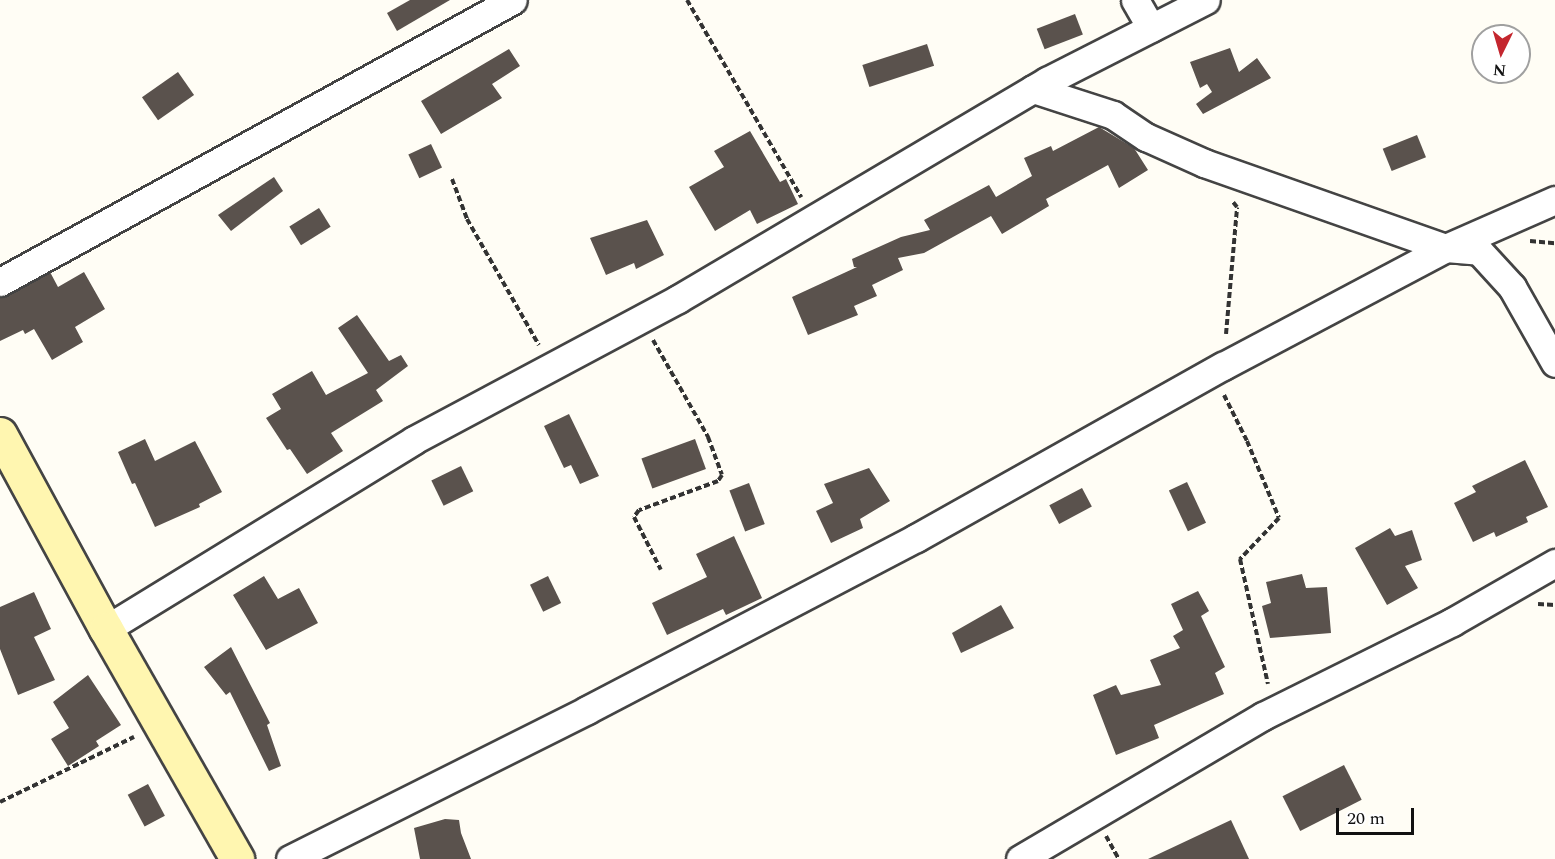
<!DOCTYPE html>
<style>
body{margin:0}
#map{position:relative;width:1555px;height:859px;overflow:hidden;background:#fffdf5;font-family:Spectral,serif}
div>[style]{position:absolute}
.building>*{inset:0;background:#5a524d;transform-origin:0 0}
.path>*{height:4px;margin-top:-2px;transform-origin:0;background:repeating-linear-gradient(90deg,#333 0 6px,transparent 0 9px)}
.roads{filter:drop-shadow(2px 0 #444) drop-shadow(-2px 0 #444) drop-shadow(0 2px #444) drop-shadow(0 -2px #444)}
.street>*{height:27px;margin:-13.5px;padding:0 13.5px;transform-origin:13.5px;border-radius:13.5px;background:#fff}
.secondary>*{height:33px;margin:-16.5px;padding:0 16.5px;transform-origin:16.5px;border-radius:16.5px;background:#fff6b0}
span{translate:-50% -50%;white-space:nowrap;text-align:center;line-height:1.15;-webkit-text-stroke:6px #fff;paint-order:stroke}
.north{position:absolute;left:1471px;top:24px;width:60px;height:60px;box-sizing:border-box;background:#fff;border:2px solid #a0a0a0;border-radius:50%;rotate:185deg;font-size:16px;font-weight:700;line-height:24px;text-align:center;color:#111}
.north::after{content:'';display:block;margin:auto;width:21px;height:27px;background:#c4262e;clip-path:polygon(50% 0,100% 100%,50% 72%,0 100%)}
.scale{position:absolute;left:1336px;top:808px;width:78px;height:27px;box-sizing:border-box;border:3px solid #111;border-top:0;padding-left:8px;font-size:18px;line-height:21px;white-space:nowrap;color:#111;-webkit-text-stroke:4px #fff;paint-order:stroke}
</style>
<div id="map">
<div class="building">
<div style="clip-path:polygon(410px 0,450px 0,397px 31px,387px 13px)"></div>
<div style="left:1075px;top:14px;width:22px;height:41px;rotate:69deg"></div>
<div style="left:927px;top:44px;width:23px;height:68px;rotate:72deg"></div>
<div style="clip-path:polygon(1230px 48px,1239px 72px,1257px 58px,1271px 78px,1203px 114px,1196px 104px,1212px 92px,1207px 84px,1200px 88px,1190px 62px)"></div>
<div style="clip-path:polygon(509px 49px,520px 66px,492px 84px,502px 98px,441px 134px,421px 101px)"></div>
<div style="left:178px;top:72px;width:28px;height:44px;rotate:55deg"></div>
<div style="clip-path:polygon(1099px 127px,1134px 148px,1148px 170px,1119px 188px,1108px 165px,1046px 199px,1049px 206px,1002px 234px,991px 216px,924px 253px,898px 258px,903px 270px,872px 285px,877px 296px,854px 306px,858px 315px,808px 335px,792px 297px,857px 267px,854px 267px,852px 259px,901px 237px,930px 230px,924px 220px,989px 185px,996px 197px,1032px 176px,1024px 158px,1051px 146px,1053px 151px)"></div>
<div style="clip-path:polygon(750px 131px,780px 182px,786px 179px,798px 204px,757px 224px,750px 210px,715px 231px,689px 187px,724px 167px,714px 151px)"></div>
<div style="left:1417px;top:135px;width:24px;height:37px;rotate:68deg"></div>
<div style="left:431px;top:144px;width:26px;height:25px;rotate:65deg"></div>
<div style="clip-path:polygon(274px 177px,283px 191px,231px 231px,218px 215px)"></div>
<div style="left:319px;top:208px;width:22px;height:35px;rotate:58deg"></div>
<div style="clip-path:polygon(647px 220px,664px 255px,636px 269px,634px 263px,606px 275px,590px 238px)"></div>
<div style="clip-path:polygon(50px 272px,58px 287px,84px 272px,105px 309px,75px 327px,83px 342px,52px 360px,34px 329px,25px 334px,23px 330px,0 341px,0 298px)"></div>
<div style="clip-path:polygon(357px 315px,389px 361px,401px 355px,408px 366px,376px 390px,383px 401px,331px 433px,343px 451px,307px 474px,290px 449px,287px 450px,266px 418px,281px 409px,272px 394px,312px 371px,326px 395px,368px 373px,338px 328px)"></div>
<div style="clip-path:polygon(569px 414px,599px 476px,580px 484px,571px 465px,564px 468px,544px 426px)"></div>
<div style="clip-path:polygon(145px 439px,155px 461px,195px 441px,222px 492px,199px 504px,200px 507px,155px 527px,135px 483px,132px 484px,118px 452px)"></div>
<div style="left:695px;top:439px;width:32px;height:57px;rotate:70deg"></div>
<div style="clip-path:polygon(1525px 460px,1548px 507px,1526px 517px,1528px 522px,1496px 537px,1494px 532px,1473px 542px,1454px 503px,1476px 492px,1472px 486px)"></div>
<div style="left:461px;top:466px;width:28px;height:33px;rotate:64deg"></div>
<div style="clip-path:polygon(869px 468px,890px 501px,860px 519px,863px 528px,831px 543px,816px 511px,833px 503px,824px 484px)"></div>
<div style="left:1187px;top:482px;width:45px;height:20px;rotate:65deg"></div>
<div style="left:749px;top:483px;width:44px;height:21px;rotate:69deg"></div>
<div style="left:1082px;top:488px;width:21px;height:37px;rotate:62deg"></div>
<div style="clip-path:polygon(1390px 528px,1395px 536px,1412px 530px,1422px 560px,1405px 566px,1418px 588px,1387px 605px,1355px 548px)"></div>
<div style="clip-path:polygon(734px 536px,762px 598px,726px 615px,723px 609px,667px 635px,652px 603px,707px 577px,696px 554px)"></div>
<div style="clip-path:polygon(1302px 574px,1306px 588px,1327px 587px,1331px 633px,1270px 638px,1262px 606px,1271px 603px,1266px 582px)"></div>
<div style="clip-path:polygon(264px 576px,278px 599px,299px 588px,318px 623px,266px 650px,233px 595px)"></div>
<div style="left:548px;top:576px;width:30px;height:20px;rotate:64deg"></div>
<div style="clip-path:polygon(1198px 591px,1209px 611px,1201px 616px,1225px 667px,1215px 673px,1224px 694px,1154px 725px,1159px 738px,1116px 755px,1093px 695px,1116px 685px,1121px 695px,1161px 685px,1150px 660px,1180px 648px,1173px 636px,1183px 630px,1171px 604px)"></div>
<div style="clip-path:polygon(34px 592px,51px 629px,34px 637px,55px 680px,18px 695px,0 649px,0 607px)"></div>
<div style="clip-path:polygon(1001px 605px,1014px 628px,961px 653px,952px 633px)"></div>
<div style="clip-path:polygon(231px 647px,270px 723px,267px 725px,281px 766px,269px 771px,230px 692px,226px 695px,204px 667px)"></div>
<div style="clip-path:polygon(88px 675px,121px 725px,96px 741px,99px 746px,68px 766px,51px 739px,69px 728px,53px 702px)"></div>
<div style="left:1344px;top:765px;width:39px;height:69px;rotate:63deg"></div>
<div style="left:148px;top:784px;width:36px;height:23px;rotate:62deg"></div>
<div style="clip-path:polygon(445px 819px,459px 820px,461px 833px,471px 859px,420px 859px,414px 828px)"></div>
<div style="clip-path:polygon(1231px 820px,1249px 859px,1148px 859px)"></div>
</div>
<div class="path">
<div style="left:687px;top:0;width:228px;rotate:59.9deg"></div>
<div style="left:452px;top:179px;width:43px;rotate:69.4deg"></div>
<div style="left:467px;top:219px;width:145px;rotate:60.3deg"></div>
<div style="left:1530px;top:241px;width:25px;rotate:5deg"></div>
<div style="left:1226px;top:334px;width:127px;rotate:-85deg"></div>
<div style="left:1237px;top:207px;width:6px;rotate:-129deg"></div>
<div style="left:653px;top:340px;width:112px;rotate:60.4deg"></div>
<div style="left:708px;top:437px;width:40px;rotate:69.8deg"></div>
<div style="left:722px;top:475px;width:7px;rotate:124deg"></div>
<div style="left:718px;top:481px;width:84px;rotate:159.8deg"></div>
<div style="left:639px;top:510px;width:9px;rotate:126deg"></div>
<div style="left:634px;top:517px;width:59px;rotate:63deg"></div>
<div style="left:1224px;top:395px;width:51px;rotate:63.4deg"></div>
<div style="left:1247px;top:441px;width:83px;rotate:67.4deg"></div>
<div style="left:1279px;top:518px;width:57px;rotate:133.6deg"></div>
<div style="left:1240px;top:559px;width:128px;rotate:77.4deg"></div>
<div style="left:1538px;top:604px;width:17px;rotate:3deg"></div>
<div style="left:0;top:802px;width:149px;rotate:-25.9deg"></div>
<div style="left:1106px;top:836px;width:26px;rotate:61deg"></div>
</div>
<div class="roads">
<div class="street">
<div style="left:1135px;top:0;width:32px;rotate:60deg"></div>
<div style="left:1033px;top:89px;width:84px;rotate:18deg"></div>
<div style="left:1113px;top:115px;width:40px;rotate:34deg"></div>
<div style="left:1146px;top:137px;width:64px;rotate:24.1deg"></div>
<div style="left:1204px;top:163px;width:256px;rotate:19.4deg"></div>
<div style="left:1446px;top:248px;width:33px;rotate:5deg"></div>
<div style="left:1479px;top:251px;width:49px;rotate:47.5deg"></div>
<div style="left:1512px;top:287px;width:87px;rotate:60.5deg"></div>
<div style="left:0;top:282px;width:585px;rotate:-28.8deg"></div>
<div style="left:106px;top:629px;width:361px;rotate:-31.5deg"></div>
<div style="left:414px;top:440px;width:299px;rotate:-28.1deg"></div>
<div style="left:678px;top:299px;width:429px;rotate:-30.6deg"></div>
<div style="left:1047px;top:81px;width:178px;rotate:-27deg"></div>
<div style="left:290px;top:859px;width:332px;rotate:-26.6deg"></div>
<div style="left:587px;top:710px;width:371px;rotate:-27.6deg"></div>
<div style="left:916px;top:538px;width:352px;rotate:-29.3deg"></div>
<div style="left:1223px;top:366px;width:252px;rotate:-27.9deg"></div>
<div style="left:1446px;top:248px;width:119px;rotate:-23.8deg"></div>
<div style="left:1020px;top:859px;width:282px;rotate:-30.5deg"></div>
<div style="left:1263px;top:716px;width:211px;rotate:-26.4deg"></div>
<div style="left:1452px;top:622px;width:119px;rotate:-29.8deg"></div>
</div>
<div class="secondary">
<div style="left:0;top:434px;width:222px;rotate:61.5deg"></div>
<div style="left:106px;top:629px;width:265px;rotate:60.3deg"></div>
</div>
</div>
<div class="north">N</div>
<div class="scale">20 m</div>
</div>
